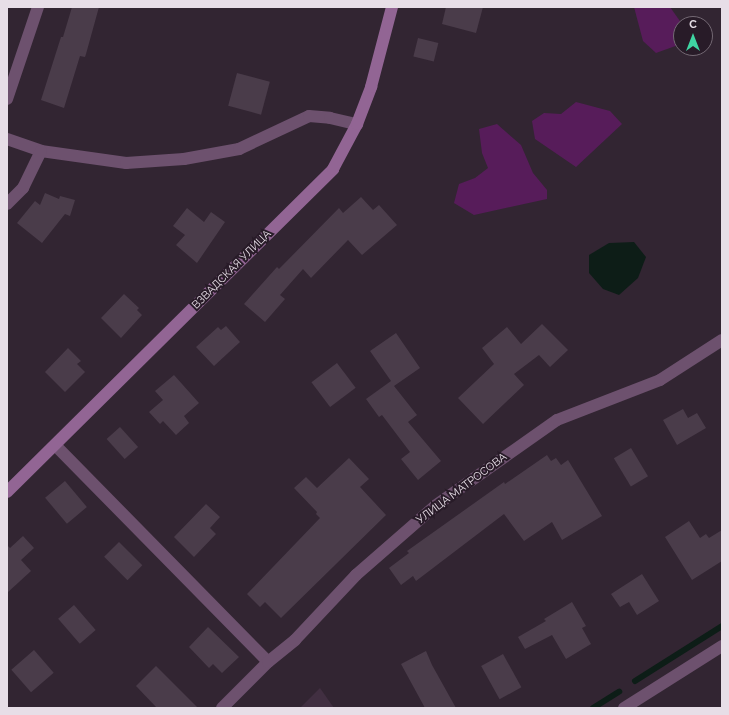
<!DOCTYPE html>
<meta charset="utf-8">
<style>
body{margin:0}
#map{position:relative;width:729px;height:715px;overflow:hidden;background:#322532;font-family:Raleway,sans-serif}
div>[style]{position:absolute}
.built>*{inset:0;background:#412f41}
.green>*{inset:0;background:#571c5a}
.water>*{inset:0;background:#0d1d17}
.stream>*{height:6px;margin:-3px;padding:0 3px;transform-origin:3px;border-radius:3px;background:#0d1d17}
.building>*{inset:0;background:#4a3c4a;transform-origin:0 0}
.street>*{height:12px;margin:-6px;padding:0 6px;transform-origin:6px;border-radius:6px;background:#6d516e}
.secondary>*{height:12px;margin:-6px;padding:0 6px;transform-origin:6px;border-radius:6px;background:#926594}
span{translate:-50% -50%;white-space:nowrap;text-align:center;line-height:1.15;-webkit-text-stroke:4px #281b28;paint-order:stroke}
.street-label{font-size:11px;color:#e7dee7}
.frame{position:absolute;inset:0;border:8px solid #e7dee7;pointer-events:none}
.north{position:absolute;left:673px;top:16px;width:40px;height:40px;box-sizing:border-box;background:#281b28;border:1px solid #746974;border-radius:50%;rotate:0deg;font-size:11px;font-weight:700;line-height:16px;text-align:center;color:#e7dee7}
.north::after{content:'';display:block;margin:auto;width:14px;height:18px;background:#3fd4a2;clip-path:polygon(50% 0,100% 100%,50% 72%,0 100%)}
</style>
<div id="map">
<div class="built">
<div style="clip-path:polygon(320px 688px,334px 708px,300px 708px)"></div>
</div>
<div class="green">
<div style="clip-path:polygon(634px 7px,670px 7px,682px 24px,681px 44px,656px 53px,643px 41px)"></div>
<div style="clip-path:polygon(576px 102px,610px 111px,622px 124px,576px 167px,535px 139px,532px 121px,544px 113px,561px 114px)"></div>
<div style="clip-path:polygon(497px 124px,521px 145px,533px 173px,547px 190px,547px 199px,474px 215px,454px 203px,459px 184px,475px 178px,488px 168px,482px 153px,479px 129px)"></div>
</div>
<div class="water">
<div style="clip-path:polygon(634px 242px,646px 257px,638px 278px,619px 295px,603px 289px,589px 273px,589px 255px,609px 243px)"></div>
</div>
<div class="stream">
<div style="left:635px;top:681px;width:103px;rotate:-32.3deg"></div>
<div style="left:593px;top:708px;width:31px;rotate:-32deg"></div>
</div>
<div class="building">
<div style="clip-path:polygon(72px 7px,99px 7px,86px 54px,85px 57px,80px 56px,64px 108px,41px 100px,61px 37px,63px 37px)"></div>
<div style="clip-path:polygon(446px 7px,483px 7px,476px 33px,442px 24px)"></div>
<div style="left:418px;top:38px;width:21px;height:19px;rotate:14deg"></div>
<div style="left:237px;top:73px;width:34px;height:34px;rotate:15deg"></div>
<div style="clip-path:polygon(45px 193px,59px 199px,60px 196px,75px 200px,70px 216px,65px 214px,42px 243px,17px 223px,35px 201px,40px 205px)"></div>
<div style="clip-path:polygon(361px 197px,373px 210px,379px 205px,397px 225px,362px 255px,348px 240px,311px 278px,303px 269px,280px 295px,285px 299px,265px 322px,244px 304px,277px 267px,279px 269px,339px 208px,343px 213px)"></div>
<div style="clip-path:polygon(187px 208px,204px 222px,211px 212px,225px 222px,197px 263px,176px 245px,185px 235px,173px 226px)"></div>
<div style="clip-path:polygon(124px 294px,139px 308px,137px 310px,142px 315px,121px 338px,101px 318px)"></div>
<div style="clip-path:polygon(542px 324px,568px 350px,550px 367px,539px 355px,514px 374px,524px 385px,483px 424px,458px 398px,494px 364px,482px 348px,507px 327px,521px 344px)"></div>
<div style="clip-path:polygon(226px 326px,240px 342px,214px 366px,196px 347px,218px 327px,221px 330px)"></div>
<div style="clip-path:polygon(396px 333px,420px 368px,394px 386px,417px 415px,408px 422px,441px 461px,418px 480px,401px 459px,410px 452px,382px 415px,379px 417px,366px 399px,391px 381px,370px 351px)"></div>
<div style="clip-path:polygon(68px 348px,81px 361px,77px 364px,85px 372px,65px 392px,45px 372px)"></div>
<div style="left:337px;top:363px;width:31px;height:32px;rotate:53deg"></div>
<div style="clip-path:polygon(174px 375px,199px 403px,184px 416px,189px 423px,176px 435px,163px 421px,160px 424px,149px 412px,163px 400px,155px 391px)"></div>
<div style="clip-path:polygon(683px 409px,688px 418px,697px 413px,706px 428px,677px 445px,663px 420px)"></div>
<div style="left:120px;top:427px;width:27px;height:18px;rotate:48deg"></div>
<div style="left:631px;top:448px;width:33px;height:20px;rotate:59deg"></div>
<div style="clip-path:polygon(547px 455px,551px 461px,556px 458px,561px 465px,568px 460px,602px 516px,562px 540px,552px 522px,524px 541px,504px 514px,416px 581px,413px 576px,401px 585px,389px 568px,409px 553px,407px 551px,504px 482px,505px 484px)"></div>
<div style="clip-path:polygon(349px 458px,369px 479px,360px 487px,386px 515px,281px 618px,265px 602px,260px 607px,247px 594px,320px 518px,316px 514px,317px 512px,294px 488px,306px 477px,317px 488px)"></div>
<div style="left:65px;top:481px;width:34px;height:26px;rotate:50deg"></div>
<div style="clip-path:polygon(206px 504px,220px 517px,210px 528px,216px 534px,194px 557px,174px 537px)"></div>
<div style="clip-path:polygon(689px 521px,700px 538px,706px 534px,709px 538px,722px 530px,722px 561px,692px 580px,665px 537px)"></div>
<div style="clip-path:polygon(23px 536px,34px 548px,21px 560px,31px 571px,7px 593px,7px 545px,10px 548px)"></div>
<div style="left:119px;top:542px;width:33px;height:21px;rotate:45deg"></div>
<div style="clip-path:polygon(642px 574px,659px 601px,637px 615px,629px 602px,620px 607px,611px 594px)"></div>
<div style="clip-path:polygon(572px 602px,586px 626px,582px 628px,591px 644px,566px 659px,552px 635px,525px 649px,518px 637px,546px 621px,544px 619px)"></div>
<div style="left:74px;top:605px;width:33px;height:21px;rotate:49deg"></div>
<div style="clip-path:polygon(208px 627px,239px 657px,222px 673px,213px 664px,209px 668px,189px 647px)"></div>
<div style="left:34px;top:650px;width:30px;height:30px;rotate:49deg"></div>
<div style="clip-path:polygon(426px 651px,432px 665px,456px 708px,425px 708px,401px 664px)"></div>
<div style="left:503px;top:654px;width:38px;height:25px;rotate:61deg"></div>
<div style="clip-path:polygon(156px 666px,198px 708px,157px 708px,136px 686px)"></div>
</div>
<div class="street">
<div style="left:7px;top:99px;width:97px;rotate:-71.4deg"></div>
<div style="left:7px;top:139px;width:36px;rotate:19deg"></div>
<div style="left:41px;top:151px;width:86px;rotate:8deg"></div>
<div style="left:126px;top:163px;width:58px;rotate:-3.9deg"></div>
<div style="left:184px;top:159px;width:56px;rotate:-10.3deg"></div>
<div style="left:239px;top:149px;width:77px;rotate:-25.2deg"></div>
<div style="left:309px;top:116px;width:21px;rotate:5deg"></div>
<div style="left:330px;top:118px;width:28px;rotate:13deg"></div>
<div style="left:7px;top:204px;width:23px;rotate:-45deg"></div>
<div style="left:23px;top:188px;width:41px;rotate:-64.1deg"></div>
<div style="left:55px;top:445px;width:304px;rotate:45.5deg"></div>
<div style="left:222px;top:708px;width:65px;rotate:-45deg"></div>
<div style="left:268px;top:662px;width:35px;rotate:-39deg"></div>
<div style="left:295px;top:640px;width:89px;rotate:-46.8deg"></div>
<div style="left:356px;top:575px;width:105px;rotate:-41.1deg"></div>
<div style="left:435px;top:506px;width:149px;rotate:-35.2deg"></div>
<div style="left:557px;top:420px;width:110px;rotate:-21.2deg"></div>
<div style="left:660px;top:380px;width:74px;rotate:-32.8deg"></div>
<div style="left:624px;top:708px;width:116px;rotate:-32.3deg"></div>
</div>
<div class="secondary">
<div style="left:7px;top:492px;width:459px;rotate:-44.7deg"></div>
<div style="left:333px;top:169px;width:51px;rotate:-61.9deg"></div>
<div style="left:357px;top:124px;width:40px;rotate:-69deg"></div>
<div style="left:371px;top:87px;width:83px;rotate:-75.3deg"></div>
</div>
<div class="street-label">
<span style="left:232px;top:270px;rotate:-45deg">ВЗВАДСКАЯ УЛИЦА</span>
<span style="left:462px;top:489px;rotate:-37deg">УЛИЦА МАТРОСОВА</span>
</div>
<div class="frame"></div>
<div class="north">С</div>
</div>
